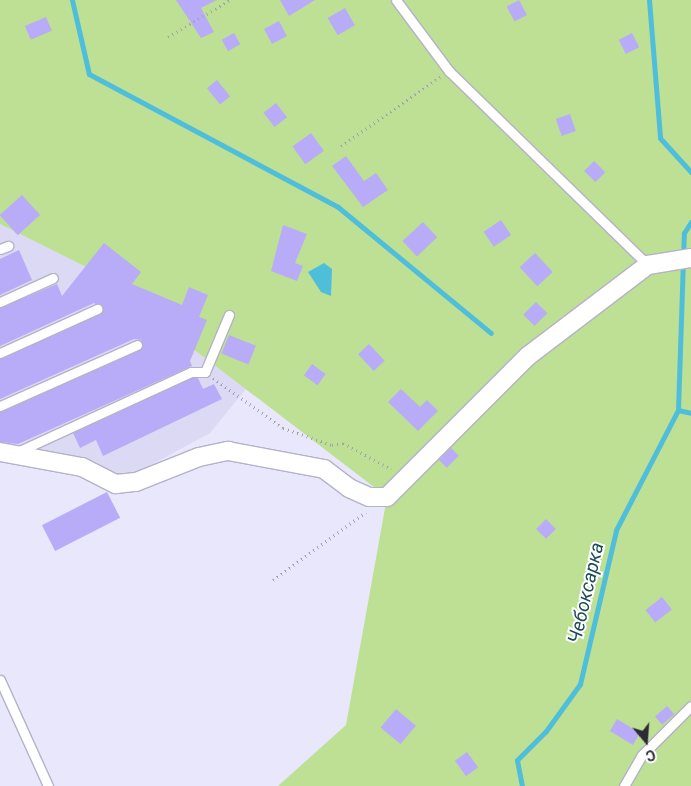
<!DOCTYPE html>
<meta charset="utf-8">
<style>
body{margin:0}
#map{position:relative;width:691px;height:786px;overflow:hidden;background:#e9e7fc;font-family:Roboto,sans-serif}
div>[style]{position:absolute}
.built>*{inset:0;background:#dcd9f5}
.green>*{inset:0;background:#bde094}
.water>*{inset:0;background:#4fbedb}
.stream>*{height:5px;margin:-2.5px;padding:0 2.5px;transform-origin:2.5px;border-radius:2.5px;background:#4fbedb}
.building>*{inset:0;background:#b8acf8;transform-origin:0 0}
.path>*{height:3px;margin-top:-1.5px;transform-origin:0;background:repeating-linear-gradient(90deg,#a2a0b1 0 1px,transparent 0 5px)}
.roads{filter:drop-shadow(1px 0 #b4b2c6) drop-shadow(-1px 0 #b4b2c6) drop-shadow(0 1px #b4b2c6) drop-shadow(0 -1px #b4b2c6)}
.service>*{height:9px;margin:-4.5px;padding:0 4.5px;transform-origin:4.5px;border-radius:4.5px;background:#fff}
.minor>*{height:18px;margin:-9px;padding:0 9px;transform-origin:9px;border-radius:9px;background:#fff}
span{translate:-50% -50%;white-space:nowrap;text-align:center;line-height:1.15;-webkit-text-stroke:4px #fff;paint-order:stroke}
.water-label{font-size:19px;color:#1c4b58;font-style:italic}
.north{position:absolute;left:621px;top:716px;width:50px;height:50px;-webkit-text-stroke:4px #fff;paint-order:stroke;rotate:162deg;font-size:14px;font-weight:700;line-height:20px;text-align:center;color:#2c2b33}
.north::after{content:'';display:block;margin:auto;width:18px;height:22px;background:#2c2b33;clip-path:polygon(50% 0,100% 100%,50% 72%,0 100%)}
</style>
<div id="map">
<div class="built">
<div style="clip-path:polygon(0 224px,86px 267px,246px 389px,210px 433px,116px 484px,0 452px)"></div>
</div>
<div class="green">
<div style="clip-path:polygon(0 0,691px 0,691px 786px,278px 786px,346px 725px,387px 497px,86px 267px,0 224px)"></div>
</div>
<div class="water">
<div style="clip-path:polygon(324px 263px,332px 269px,331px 296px,321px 292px,308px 272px)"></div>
</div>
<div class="stream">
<div style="left:72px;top:0;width:76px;rotate:77.1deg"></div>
<div style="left:89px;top:74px;width:282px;rotate:28.1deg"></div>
<div style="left:338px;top:207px;width:198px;rotate:39.5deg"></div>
<div style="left:649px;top:0;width:138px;rotate:85.4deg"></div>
<div style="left:660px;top:138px;width:46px;rotate:47.6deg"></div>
<div style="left:678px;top:410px;width:177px;rotate:-88.1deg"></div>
<div style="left:684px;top:233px;width:13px;rotate:-58deg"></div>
<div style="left:522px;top:786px;width:26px;rotate:-101deg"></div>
<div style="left:517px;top:760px;width:41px;rotate:-45deg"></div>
<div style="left:546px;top:731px;width:58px;rotate:-54.1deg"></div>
<div style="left:580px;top:684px;width:158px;rotate:-76.8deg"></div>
<div style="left:616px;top:530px;width:135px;rotate:-62.7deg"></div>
<div style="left:678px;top:410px;width:13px;rotate:13deg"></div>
</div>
<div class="building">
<div style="clip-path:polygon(176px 0,217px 0,201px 8px,214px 32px,201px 38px)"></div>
<div style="clip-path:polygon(280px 0,315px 0,289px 16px)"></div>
<div style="left:519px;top:0;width:17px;height:14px;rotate:62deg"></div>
<div style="left:345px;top:8px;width:20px;height:20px;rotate:60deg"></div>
<div style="left:46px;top:17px;width:15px;height:23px;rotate:67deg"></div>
<div style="left:279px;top:21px;width:17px;height:17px;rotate:62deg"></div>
<div style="left:234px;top:33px;width:13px;height:14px;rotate:61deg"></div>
<div style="left:632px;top:33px;width:16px;height:15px;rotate:63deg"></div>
<div style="left:217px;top:80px;width:21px;height:13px;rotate:51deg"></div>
<div style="left:276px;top:103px;width:18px;height:16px;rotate:52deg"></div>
<div style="left:570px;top:114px;width:18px;height:15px;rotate:71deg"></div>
<div style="left:311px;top:133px;width:22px;height:23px;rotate:54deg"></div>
<div style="clip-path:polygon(346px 156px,364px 181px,376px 173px,388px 190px,363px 207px,332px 166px)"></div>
<div style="left:594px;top:161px;width:16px;height:14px;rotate:45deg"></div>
<div style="left:22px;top:195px;width:27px;height:30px;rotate:48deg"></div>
<div style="left:501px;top:220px;width:18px;height:21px;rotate:56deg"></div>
<div style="left:423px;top:222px;width:21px;height:28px;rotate:47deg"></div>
<div style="clip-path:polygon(283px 225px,307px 234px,295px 263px,303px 266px,297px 281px,271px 271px)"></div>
<div style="clip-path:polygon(104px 243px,141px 272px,132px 284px,182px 305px,189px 287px,208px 295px,199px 317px,207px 320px,190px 361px,192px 366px,18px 444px,0 442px,0 412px,142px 348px,141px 340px,134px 339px,0 399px,0 359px,103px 309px,94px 303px,0 346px,0 308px,57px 284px,62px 296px)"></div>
<div style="clip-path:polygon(19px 250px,32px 280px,0 295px,0 259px)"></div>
<div style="left:535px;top:253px;width:26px;height:21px;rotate:47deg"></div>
<div style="left:536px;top:302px;width:16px;height:18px;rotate:45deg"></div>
<div style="left:229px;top:335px;width:29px;height:20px;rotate:22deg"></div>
<div style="left:369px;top:344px;width:23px;height:15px;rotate:47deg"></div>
<div style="left:312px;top:364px;width:17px;height:14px;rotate:36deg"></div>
<div style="clip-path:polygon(192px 378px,198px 378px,203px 389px,214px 384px,222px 399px,103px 456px,96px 440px,80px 448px,73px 433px)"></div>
<div style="clip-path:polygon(401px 389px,420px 407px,427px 400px,438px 411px,418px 431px,388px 402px)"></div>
<div style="left:451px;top:448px;width:11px;height:17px;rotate:45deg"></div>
<div style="left:107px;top:492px;width:29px;height:73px;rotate:63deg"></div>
<div style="left:546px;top:519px;width:14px;height:14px;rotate:45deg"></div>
<div style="left:662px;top:597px;width:16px;height:21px;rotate:52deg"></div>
<div style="left:667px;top:706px;width:11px;height:16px;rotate:49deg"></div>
<div style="left:396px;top:709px;width:26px;height:24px;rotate:40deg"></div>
<div style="left:617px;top:719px;width:27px;height:14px;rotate:31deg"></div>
<div style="left:467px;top:752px;width:19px;height:15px;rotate:54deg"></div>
</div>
<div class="path">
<div style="left:168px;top:37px;width:72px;rotate:-30.8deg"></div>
<div style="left:341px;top:146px;width:121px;rotate:-34.9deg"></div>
<div style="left:213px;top:378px;width:86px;rotate:35.5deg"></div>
<div style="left:283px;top:428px;width:52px;rotate:19.1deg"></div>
<div style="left:332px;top:445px;width:11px;rotate:-10deg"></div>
<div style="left:343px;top:443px;width:55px;rotate:28.4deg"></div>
<div style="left:273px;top:580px;width:115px;rotate:-36.2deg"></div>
</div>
<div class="roads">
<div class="service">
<div style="left:396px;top:0;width:89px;rotate:53.3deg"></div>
<div style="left:449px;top:71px;width:278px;rotate:44.3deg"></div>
<div style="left:0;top:249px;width:9px;rotate:-21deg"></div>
<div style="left:0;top:302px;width:58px;rotate:-24.4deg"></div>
<div style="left:0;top:353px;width:107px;rotate:-24.4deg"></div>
<div style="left:0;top:406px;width:150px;rotate:-24deg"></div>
<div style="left:15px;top:453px;width:194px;rotate:-24.7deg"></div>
<div style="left:191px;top:372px;width:14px"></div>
<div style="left:205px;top:372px;width:62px;rotate:-67.2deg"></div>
<div style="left:0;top:680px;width:116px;rotate:65.6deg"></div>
<div style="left:624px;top:786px;width:36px;rotate:-60deg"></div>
<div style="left:642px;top:755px;width:69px;rotate:-45deg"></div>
</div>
<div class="minor">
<div style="left:0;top:452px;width:83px;rotate:10.4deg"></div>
<div style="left:82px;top:467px;width:38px;rotate:27deg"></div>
<div style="left:116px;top:484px;width:20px;rotate:-6deg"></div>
<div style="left:136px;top:482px;width:68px;rotate:-21.6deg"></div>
<div style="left:199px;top:457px;width:30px;rotate:-12deg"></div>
<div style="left:228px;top:451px;width:98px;rotate:10.6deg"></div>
<div style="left:324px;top:469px;width:31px;rotate:37deg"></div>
<div style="left:349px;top:488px;width:22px;rotate:24deg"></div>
<div style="left:369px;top:497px;width:18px"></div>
<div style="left:387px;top:497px;width:199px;rotate:-45deg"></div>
<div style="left:528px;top:356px;width:151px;rotate:-37.2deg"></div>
<div style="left:648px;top:265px;width:44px;rotate:-9.2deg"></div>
</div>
</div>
<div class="water-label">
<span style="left:586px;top:593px;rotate:-77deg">Чебоксарка</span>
</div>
<div class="north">С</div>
</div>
